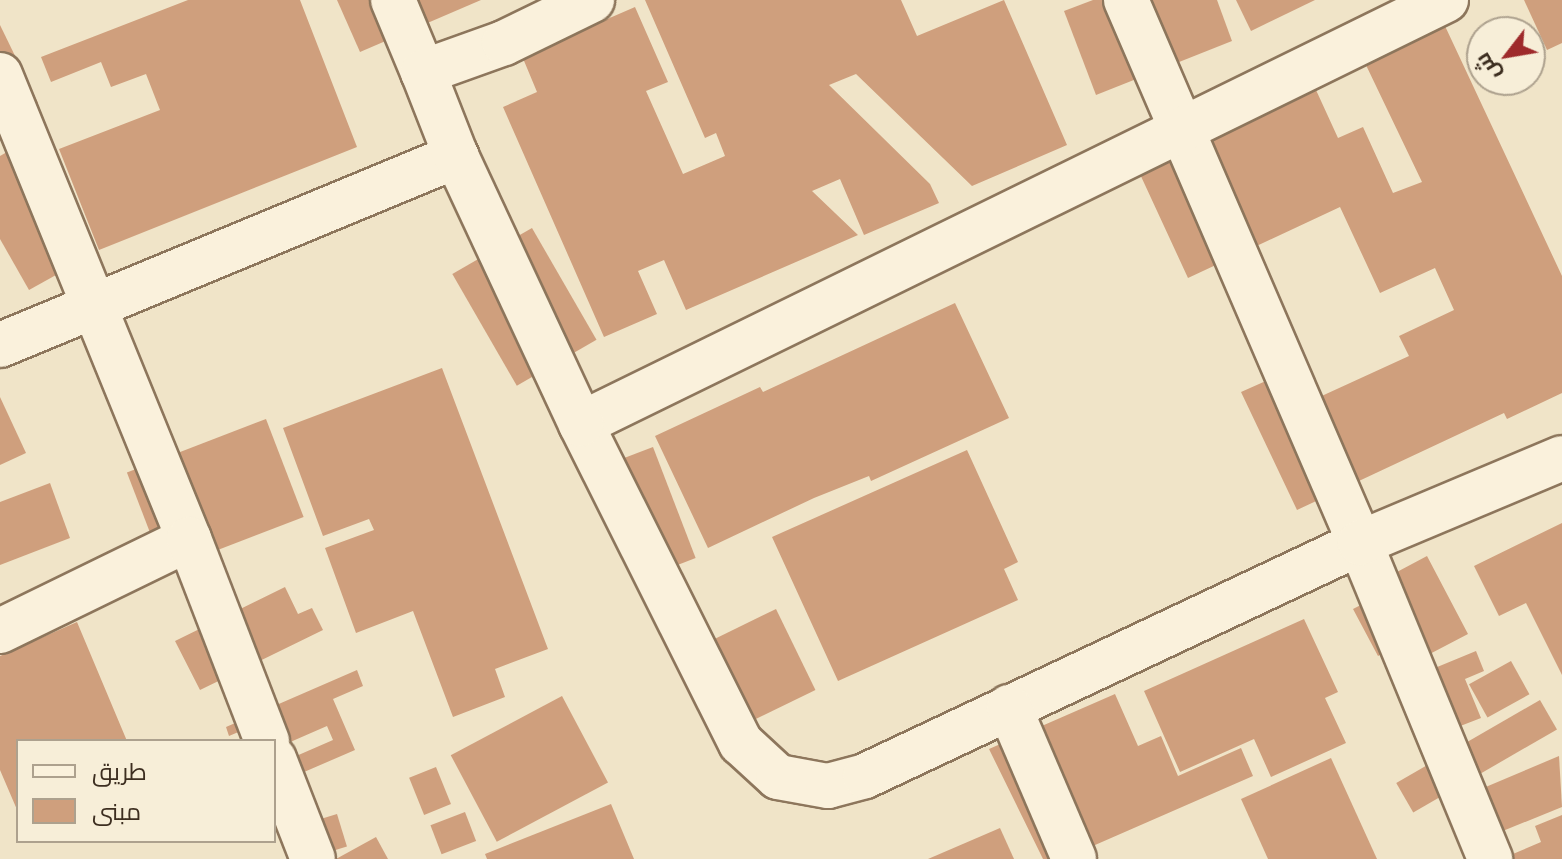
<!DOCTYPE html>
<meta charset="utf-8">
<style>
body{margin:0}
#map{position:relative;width:1562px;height:859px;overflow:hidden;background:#f0e4c8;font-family:"Source Serif 4",Cairo,serif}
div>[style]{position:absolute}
.building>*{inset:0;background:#cf9f7d;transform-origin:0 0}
.roads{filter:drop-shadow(2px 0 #8d765c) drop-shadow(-2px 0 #8d765c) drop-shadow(0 2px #8d765c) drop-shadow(0 -2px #8d765c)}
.street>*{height:44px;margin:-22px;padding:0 22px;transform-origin:22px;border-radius:22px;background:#faf1dc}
span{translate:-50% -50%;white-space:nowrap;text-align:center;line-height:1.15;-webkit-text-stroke:6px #f7eed8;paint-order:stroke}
.legend{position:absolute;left:16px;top:739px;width:260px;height:104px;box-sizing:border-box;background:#f7eed8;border:2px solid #ada18e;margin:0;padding:10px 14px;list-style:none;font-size:24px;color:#3d2e20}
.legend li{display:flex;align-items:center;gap:16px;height:40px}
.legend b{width:40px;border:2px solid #ada18e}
.north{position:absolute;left:1466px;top:16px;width:80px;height:80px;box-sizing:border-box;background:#f7eed8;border:2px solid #ada18e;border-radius:50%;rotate:239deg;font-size:22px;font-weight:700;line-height:32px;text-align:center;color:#3d2e20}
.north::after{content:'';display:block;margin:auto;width:28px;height:36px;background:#9e2a2b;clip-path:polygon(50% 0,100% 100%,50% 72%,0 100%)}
</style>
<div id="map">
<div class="building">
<div style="clip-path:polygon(188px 0,300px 0,357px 147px,99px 250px,59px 149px,160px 110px,146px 74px,111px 87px,101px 62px,51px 82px,41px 57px)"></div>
<div style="clip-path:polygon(337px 0,481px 0,360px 52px)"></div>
<div style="clip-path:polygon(645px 0,901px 0,917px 36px,1004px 0,1067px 145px,972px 186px,856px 74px,829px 85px,930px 184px,939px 203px,864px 235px,840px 179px,812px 191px,858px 235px,686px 310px,664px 260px,638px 271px,657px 314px,604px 337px,503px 107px,537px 92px,522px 56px,635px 7px,668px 82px,646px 91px,683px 174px,725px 156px,716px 133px,705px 138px)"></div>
<div style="clip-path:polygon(1093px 0,1217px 0,1232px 41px,1096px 95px,1064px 11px)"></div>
<div style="clip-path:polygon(1236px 0,1315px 0,1251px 31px)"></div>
<div style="clip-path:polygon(1524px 0,1562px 0,1562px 43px,1547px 50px)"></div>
<div style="clip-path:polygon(0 25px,38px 103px,0 122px)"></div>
<div style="clip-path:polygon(1445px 26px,1562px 276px,1562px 393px,1507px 419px,1504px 413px,1297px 510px,1241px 392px,1286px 372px,1302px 405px,1409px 356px,1399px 336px,1454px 310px,1435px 268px,1380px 293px,1340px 207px,1188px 278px,1139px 172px,1316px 90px,1338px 138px,1363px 127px,1393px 193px,1422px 182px,1365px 63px)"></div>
<div style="clip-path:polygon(28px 140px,92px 255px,29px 290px,0 239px,0 156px)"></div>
<div style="left:532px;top:228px;width:129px;height:92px;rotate:60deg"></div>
<div style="clip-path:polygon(955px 303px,1009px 418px,871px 481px,869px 476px,814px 498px,708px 548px,655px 436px,760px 387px,763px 392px)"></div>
<div style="clip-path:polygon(442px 368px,548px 649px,495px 669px,505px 697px,453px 717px,413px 611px,356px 633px,325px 548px,374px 530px,369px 519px,323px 536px,283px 428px)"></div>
<div style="clip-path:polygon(0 397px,26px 453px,0 465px)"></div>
<div style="left:266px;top:419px;width:105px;height:149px;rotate:69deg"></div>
<div style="left:653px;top:447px;width:119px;height:47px;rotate:69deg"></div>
<div style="clip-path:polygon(967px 450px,1018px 562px,1004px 569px,1018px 600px,838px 681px,772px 537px)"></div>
<div style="clip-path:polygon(50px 483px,70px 538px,0 565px,0 502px)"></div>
<div style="clip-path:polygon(1562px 523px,1562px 675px,1526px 603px,1499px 616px,1474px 566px)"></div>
<div style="clip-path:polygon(1427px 556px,1468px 634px,1424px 657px,1413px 637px,1378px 656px,1353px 609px,1386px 592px,1380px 581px)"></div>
<div style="clip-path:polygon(285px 587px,298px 614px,312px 608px,323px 630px,200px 690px,175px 641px)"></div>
<div style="left:776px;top:609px;width:90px;height:99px;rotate:64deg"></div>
<div style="clip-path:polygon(1304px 619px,1338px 692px,1325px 698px,1346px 743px,1271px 777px,1254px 739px,1180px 772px,1144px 691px)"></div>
<div style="clip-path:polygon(77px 622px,127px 741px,18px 741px,18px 812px,0 770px,0 656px)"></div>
<div style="clip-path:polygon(1476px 651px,1484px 671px,1465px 679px,1481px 718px,1419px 742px,1396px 684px)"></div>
<div style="left:1511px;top:661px;width:38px;height:48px;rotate:61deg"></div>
<div style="clip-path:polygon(357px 670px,363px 686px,333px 699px,355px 750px,274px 785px,287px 760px,333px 740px,327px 726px,288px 743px,276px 716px,229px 736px,226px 727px)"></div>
<div style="clip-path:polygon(1115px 694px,1138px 746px,1161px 736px,1178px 776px,1241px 748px,1253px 776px,1063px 859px,1043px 859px,989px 749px)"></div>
<div style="left:562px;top:696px;width:98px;height:126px;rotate:62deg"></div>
<div style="left:1540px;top:700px;width:34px;height:166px;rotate:60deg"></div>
<div style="clip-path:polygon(1559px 756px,1562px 807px,1461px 848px,1443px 805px)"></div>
<div style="clip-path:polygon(1331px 758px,1377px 859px,1268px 859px,1241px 799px)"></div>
<div style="left:436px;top:767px;width:40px;height:29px;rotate:68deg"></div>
<div style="clip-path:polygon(611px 804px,634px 859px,487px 859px,485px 854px)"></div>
<div style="left:465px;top:812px;width:31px;height:37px;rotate:69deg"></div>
<div style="left:337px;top:814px;width:34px;height:30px;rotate:73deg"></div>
<div style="clip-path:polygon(1562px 815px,1562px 859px,1501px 859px,1541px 842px,1535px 826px)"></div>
<div style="clip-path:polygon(1000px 828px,1014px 859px,928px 859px)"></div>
<div style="clip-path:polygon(376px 837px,388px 859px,336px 859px)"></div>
</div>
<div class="roads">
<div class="street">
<div style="left:393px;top:0;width:78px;rotate:67.4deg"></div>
<div style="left:1126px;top:0;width:591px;rotate:66.69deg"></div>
<div style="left:1360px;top:543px;width:342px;rotate:67.6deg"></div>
<div style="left:1446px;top:0;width:963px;rotate:153.89deg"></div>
<div style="left:581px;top:424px;width:357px;rotate:63.4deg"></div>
<div style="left:741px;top:743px;width:50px;rotate:42.6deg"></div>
<div style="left:778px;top:777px;width:51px;rotate:10.2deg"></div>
<div style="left:828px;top:786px;width:38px;rotate:-15deg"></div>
<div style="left:865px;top:776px;width:547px;rotate:-25.21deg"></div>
<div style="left:1360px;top:543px;width:219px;rotate:-22.8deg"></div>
<div style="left:0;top:75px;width:501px;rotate:67.84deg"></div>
<div style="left:0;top:345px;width:494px;rotate:-22.5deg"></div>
<div style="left:581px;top:424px;width:296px;rotate:-115deg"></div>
<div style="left:456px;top:156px;width:90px;rotate:-111.4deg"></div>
<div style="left:423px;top:72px;width:86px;rotate:-19.7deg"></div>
<div style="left:504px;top:43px;width:98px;rotate:-26deg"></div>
<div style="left:0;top:631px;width:210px;rotate:-26deg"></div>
<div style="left:189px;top:539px;width:217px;rotate:68.9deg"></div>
<div style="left:1009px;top:707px;width:165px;rotate:66.8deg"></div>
<div style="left:274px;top:759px;width:107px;rotate:68.7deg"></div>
</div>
</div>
<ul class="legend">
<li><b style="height:10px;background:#faf1dc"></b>طريق</li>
<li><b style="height:22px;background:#cf9f7d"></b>مبنى</li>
</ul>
<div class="north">ش</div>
</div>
